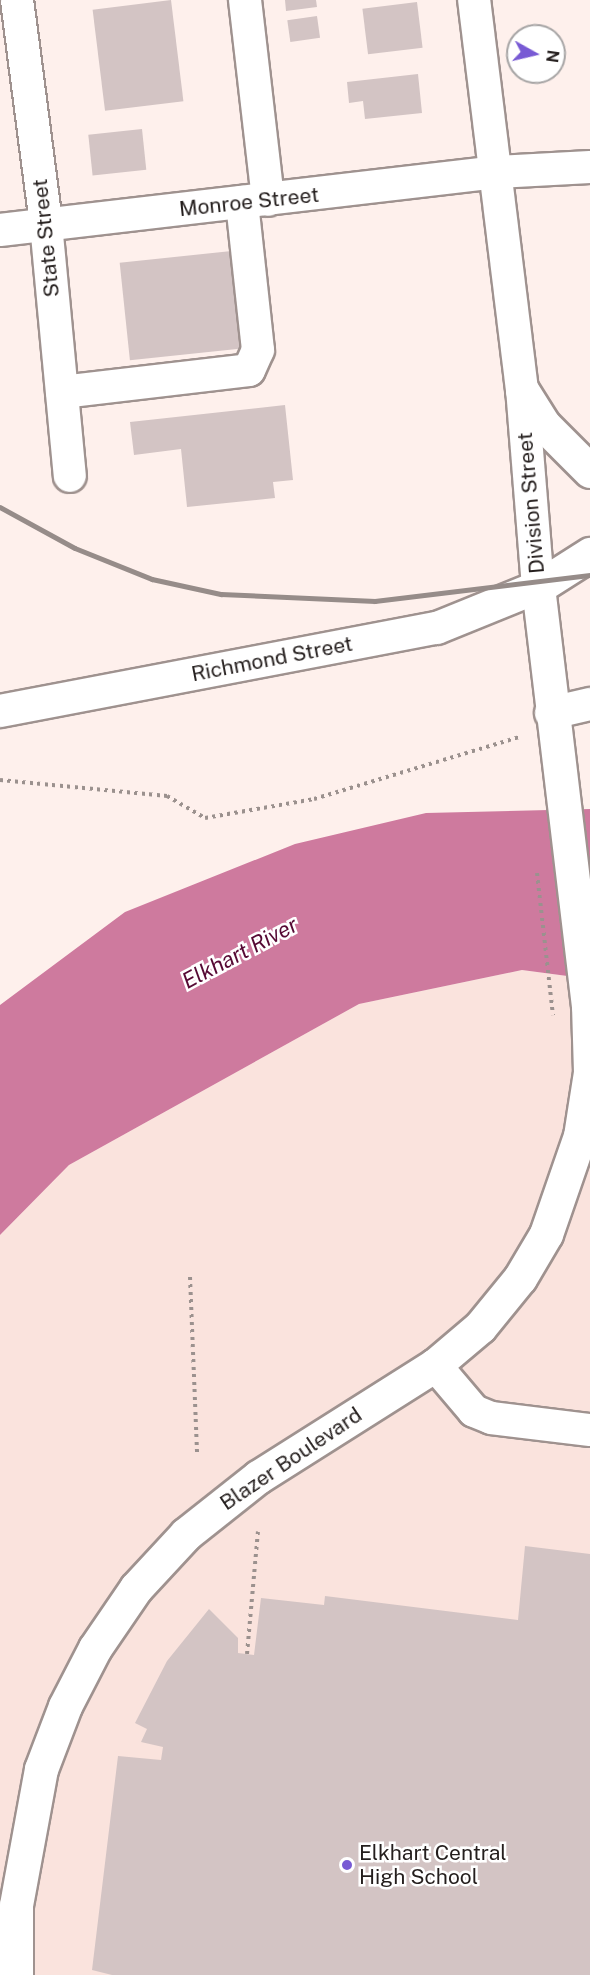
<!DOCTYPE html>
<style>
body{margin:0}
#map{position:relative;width:590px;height:1975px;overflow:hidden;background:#fef0ec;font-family:"Public Sans",sans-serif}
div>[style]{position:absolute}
.built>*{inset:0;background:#fae3dd}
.water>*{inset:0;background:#ce7a9e}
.building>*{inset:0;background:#d3c4c4;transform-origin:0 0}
.path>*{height:4px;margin-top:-2px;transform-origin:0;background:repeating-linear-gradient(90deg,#9b918e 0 3px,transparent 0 7.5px)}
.roads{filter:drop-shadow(2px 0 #9f928f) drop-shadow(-2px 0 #9f928f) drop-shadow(0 2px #9f928f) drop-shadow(0 -2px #9f928f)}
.minor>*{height:32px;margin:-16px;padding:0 16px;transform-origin:16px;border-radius:16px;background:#fff}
.major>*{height:33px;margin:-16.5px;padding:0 16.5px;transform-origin:16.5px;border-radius:16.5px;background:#fff}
.rail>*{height:4.5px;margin:-2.25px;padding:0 2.25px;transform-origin:2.25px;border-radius:2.25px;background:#968c89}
.dots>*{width:16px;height:16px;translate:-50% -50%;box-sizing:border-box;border:3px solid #fff;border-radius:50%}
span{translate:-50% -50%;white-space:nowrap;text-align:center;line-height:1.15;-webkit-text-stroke:5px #fff;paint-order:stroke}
.street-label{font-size:21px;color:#241e1d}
.poi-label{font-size:21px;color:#241e1d}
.left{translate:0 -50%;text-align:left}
.water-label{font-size:22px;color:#560934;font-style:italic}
.north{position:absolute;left:506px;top:24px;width:60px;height:60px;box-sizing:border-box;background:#fff;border:2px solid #a7a5a5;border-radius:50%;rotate:98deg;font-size:16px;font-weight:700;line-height:24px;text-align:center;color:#241e1d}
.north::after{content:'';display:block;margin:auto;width:21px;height:27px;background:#785ad4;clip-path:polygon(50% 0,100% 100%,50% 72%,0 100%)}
</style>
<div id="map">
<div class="built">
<div style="clip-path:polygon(522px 970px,590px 979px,590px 1975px,0 1975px,0 1235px,69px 1165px,359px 1004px)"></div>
</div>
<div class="water">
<div style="clip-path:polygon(590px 809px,590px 979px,522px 970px,359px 1004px,69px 1165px,0 1235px,0 1005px,125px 912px,295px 844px,426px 813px)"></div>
</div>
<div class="building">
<div style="left:171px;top:0;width:102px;height:79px;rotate:83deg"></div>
<div style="clip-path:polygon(285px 0,316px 0,317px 7px,286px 11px)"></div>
<div style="left:417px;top:2px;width:46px;height:55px;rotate:83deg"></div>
<div style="left:317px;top:16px;width:22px;height:30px;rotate:82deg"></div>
<div style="clip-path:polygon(418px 74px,422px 113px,365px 119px,363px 101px,349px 103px,347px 82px)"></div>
<div style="left:142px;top:129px;width:41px;height:54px;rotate:84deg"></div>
<div style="left:241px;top:250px;width:98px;height:122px;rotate:84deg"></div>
<div style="clip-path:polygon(285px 405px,293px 480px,273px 482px,275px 498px,187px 507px,181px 449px,134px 455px,130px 422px)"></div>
<div style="clip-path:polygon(525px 1546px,590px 1554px,590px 1975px,112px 1975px,92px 1970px,118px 1756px,161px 1760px,163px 1747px,141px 1742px,147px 1729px,135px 1723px,167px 1661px,209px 1609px,238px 1638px,238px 1653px,254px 1655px,261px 1598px,324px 1605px,325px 1596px,518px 1620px)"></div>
</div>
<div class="path">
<div style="left:0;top:780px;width:168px;rotate:5.5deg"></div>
<div style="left:167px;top:796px;width:44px;rotate:30.1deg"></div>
<div style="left:205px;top:818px;width:111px;rotate:-9.9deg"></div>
<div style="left:314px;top:799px;width:215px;rotate:-16.8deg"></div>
<div style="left:537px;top:873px;width:143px;rotate:83.6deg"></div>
<div style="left:190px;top:1277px;width:178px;rotate:87.7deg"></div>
<div style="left:247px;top:1654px;width:123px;rotate:-84.9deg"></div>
</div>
<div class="roads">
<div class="minor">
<div style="left:17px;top:0;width:226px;rotate:82.6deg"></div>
<div style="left:46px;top:224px;width:253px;rotate:84.6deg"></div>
<div style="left:245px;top:0;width:201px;rotate:83.4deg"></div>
<div style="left:0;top:230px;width:500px;rotate:-6.66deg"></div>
<div style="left:497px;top:172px;width:93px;rotate:-3.1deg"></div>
<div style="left:62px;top:392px;width:188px;rotate:-6.7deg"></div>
<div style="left:249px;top:370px;width:22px;rotate:-66deg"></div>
<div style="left:258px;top:350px;width:149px;rotate:-96.2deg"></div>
<div style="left:0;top:711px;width:445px;rotate:-10.8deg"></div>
<div style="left:437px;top:628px;width:109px;rotate:-22.1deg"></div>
<div style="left:538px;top:587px;width:198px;rotate:-94.6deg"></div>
<div style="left:522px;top:390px;width:393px;rotate:-97deg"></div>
<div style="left:551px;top:713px;width:40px;rotate:-13deg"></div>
<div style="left:435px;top:1365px;width:60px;rotate:49.7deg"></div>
<div style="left:474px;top:1411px;width:18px;rotate:22deg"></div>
<div style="left:491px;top:1418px;width:100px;rotate:6.9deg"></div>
</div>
<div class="major">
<div style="left:522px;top:390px;width:41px;rotate:57.8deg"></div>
<div style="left:544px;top:425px;width:65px;rotate:45deg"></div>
<div style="left:16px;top:1975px;width:70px;rotate:-90deg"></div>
<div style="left:16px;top:1905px;width:138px;rotate:-79.6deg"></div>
<div style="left:41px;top:1769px;width:67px;rotate:-69.1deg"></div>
<div style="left:65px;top:1706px;width:65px;rotate:-62.7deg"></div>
<div style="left:95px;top:1648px;width:73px;rotate:-55.7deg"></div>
<div style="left:136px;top:1588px;width:74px;rotate:-47.2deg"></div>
<div style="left:186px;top:1534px;width:92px;rotate:-38.4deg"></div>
<div style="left:258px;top:1477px;width:209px;rotate:-32.3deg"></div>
<div style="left:435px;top:1365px;width:59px;rotate:-40.2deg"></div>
<div style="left:480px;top:1327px;width:63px;rotate:-50.8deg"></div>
<div style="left:520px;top:1278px;width:51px;rotate:-59.4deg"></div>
<div style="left:546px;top:1234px;width:104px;rotate:-70.9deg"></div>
<div style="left:580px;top:1136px;width:65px;rotate:-81.1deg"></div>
<div style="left:590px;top:1072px;width:66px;rotate:-91.7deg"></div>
<div style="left:588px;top:1006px;width:422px;rotate:-96.8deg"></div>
<div style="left:538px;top:587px;width:62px;rotate:-32.4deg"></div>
</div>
</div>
<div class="rail">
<div style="left:0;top:507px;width:85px;rotate:28.7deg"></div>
<div style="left:75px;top:548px;width:83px;rotate:21.9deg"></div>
<div style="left:152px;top:579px;width:71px;rotate:12.3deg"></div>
<div style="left:221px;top:594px;width:154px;rotate:2.6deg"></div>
<div style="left:375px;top:601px;width:217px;rotate:-6.9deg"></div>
</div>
<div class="dots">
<div style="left:347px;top:1865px;background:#785ad4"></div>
</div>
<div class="street-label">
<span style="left:249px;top:202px;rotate:-6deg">Monroe Street</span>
<span style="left:46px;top:238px;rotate:-96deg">State Street</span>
<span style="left:531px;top:503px;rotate:-95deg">Division Street</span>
<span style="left:272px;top:659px;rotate:-11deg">Richmond Street</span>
<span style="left:291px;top:1459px;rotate:-34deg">Blazer Boulevard</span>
</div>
<div class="poi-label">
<span class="left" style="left:359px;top:1865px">Elkhart Central<br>High School</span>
</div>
<div class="water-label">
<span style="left:240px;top:953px;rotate:-28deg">Elkhart River</span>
</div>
<div class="north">N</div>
</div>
